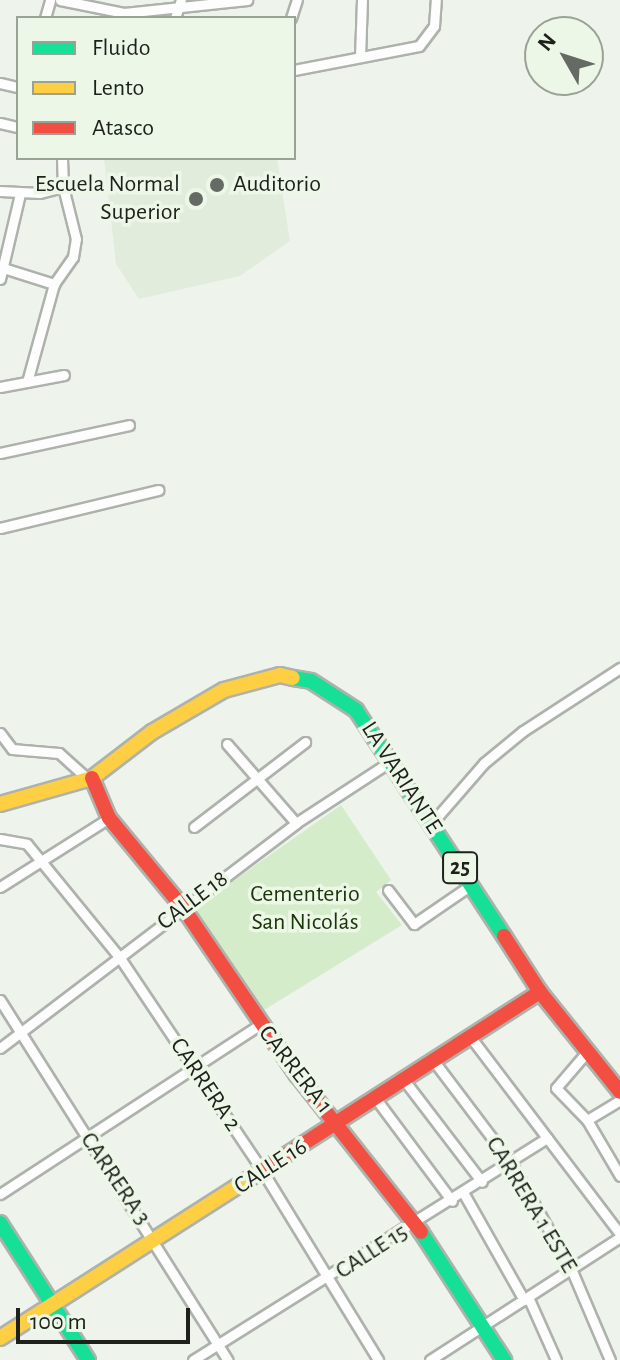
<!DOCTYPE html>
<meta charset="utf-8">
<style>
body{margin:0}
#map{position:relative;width:620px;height:1360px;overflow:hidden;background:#eef4ec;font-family:"Alegreya Sans",sans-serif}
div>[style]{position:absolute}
.built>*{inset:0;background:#e1ecdc}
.green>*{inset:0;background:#d4ecc9}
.roads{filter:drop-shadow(2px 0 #aeb2ac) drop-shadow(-2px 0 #aeb2ac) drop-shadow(0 2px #aeb2ac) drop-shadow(0 -2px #aeb2ac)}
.street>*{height:9px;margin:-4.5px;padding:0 4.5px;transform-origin:4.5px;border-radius:4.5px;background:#fcfdfc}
.fast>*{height:14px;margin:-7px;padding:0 7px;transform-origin:7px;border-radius:7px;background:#16e098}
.slow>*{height:14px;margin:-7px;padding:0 7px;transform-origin:7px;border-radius:7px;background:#ffcf43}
.jam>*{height:14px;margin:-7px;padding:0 7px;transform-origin:7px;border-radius:7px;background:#f24e42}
.dots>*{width:22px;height:22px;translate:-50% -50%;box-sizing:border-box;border:4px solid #edf7e8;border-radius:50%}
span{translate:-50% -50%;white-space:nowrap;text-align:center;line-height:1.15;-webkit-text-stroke:7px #edf7e8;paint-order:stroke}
.shield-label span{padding:2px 6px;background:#edf7e8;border:2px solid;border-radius:6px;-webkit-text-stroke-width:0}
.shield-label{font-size:22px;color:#1d201b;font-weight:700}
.poi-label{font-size:24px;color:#1d201b}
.right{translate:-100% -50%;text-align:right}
.left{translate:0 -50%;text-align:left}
.street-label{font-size:24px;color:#1d201b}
.park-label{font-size:24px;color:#1b350a}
.legend{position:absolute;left:16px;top:16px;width:280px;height:144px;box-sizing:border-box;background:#edf7e8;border:2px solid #9aa196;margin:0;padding:10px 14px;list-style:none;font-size:24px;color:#1d201b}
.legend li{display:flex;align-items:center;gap:16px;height:40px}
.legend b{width:40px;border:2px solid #9aa196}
.north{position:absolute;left:524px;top:16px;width:80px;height:80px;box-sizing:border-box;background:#edf7e8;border:2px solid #9aa196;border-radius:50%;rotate:309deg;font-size:22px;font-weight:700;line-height:32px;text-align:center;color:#1d201b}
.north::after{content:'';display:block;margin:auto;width:28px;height:36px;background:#666a64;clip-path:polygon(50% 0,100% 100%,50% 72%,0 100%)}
.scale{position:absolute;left:16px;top:1308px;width:174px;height:36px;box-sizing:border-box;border:4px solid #1d201b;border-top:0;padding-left:10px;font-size:24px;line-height:28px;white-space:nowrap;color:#1d201b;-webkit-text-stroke:6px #edf7e8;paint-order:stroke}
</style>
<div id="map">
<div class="built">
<div style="clip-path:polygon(104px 158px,277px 158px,290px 241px,240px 276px,139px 299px,116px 264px)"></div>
</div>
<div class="green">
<div style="clip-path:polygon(341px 805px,391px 880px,376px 892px,402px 925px,264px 1010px,192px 910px)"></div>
</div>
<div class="roads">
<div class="street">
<div style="left:60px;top:0;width:65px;rotate:11.5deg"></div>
<div style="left:124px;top:13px;width:124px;rotate:-6deg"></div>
<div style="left:45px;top:18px;width:19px;rotate:-74deg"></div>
<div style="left:175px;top:18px;width:19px;rotate:-72deg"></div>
<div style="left:291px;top:18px;width:19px;rotate:-72deg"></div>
<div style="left:360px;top:57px;width:57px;rotate:-88deg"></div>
<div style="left:294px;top:70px;width:127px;rotate:-10.9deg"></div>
<div style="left:419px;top:46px;width:25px;rotate:-53deg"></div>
<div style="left:434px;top:26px;width:26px;rotate:-86deg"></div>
<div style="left:0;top:83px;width:18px;rotate:13deg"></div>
<div style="left:0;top:123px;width:18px;rotate:13deg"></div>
<div style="left:0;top:191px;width:40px;rotate:2.9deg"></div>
<div style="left:40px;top:193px;width:24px;rotate:-15deg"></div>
<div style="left:0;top:267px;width:57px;rotate:17.5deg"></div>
<div style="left:0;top:279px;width:87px;rotate:-76.8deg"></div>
<div style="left:27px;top:382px;width:102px;rotate:-74.6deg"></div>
<div style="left:54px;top:284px;width:33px;rotate:-55deg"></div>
<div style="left:73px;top:257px;width:18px;rotate:-81deg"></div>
<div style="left:76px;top:239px;width:54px;rotate:-104deg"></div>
<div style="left:63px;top:187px;width:29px;rotate:-92deg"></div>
<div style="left:0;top:387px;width:65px;rotate:-10.6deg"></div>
<div style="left:0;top:453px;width:132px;rotate:-12.2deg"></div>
<div style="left:0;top:528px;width:163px;rotate:-13.5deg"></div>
<div style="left:0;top:733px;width:20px;rotate:53deg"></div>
<div style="left:12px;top:749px;width:47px;rotate:4.9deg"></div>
<div style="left:59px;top:753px;width:39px;rotate:42deg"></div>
<div style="left:227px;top:744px;width:105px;rotate:48.9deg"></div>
<div style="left:431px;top:824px;width:81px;rotate:-49deg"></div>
<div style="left:484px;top:763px;width:50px;rotate:-39.4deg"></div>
<div style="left:523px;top:731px;width:116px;rotate:-33deg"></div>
<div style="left:194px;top:827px;width:140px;rotate:-37.4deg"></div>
<div style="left:0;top:839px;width:27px;rotate:10deg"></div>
<div style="left:27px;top:844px;width:147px;rotate:50.8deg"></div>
<div style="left:120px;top:958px;width:257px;rotate:56.2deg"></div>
<div style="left:263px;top:1172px;width:220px;rotate:58.5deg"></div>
<div style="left:0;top:887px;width:129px;rotate:-32.3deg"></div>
<div style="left:388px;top:890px;width:43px;rotate:52.6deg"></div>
<div style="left:414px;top:924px;width:69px;rotate:-34.4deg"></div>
<div style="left:0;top:1000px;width:426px;rotate:57.7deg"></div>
<div style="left:472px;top:1039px;width:245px;rotate:52.8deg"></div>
<div style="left:0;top:1048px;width:372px;rotate:-37.2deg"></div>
<div style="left:296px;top:823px;width:113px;rotate:-33.1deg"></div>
<div style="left:586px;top:1053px;width:46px;rotate:130.6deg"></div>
<div style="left:556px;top:1088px;width:45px;rotate:45.9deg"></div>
<div style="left:587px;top:1120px;width:39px;rotate:-31deg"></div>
<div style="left:433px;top:1060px;width:129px;rotate:52.9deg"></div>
<div style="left:511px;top:1163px;width:124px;rotate:60.5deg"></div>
<div style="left:572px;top:1271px;width:97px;rotate:66.9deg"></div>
<div style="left:404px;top:1080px;width:128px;rotate:52.6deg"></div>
<div style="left:376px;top:1099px;width:127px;rotate:53.3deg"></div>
<div style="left:587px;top:1120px;width:65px;rotate:59.5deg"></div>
<div style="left:0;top:1194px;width:309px;rotate:-33.1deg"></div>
<div style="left:464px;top:1194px;width:122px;rotate:60.5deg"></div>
<div style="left:528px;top:1297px;width:69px;rotate:66deg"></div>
<div style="left:193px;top:1360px;width:418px;rotate:-32.1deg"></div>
<div style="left:430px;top:1360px;width:226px;rotate:-32.9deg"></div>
</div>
<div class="fast">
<div style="left:293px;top:678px;width:18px;rotate:9deg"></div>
<div style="left:311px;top:681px;width:54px;rotate:32.8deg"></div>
<div style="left:356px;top:710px;width:270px;rotate:56.8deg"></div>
<div style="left:0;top:1223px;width:163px;rotate:57.3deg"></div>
<div style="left:421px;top:1232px;width:153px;rotate:57deg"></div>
</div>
<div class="slow">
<div style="left:0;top:804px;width:96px;rotate:-15.8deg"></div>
<div style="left:92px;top:778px;width:76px;rotate:-37.5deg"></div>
<div style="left:152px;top:732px;width:83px;rotate:-30.3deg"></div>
<div style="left:224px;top:690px;width:58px;rotate:-15deg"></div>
<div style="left:280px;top:675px;width:13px;rotate:13deg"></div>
<div style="left:0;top:1338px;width:313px;rotate:-32.6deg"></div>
</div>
<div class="jam">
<div style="left:92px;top:778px;width:43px;rotate:67deg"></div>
<div style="left:109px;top:818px;width:118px;rotate:50.5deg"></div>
<div style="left:184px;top:909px;width:201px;rotate:55.8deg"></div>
<div style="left:297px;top:1075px;width:200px;rotate:51.7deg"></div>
<div style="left:504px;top:936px;width:67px;rotate:57.3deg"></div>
<div style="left:540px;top:992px;width:128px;rotate:51.3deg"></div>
<div style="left:264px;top:1169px;width:328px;rotate:-32.7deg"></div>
</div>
</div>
<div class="dots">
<div style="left:217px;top:185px;background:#666a64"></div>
<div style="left:196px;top:199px;background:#666a64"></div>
</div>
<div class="shield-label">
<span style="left:460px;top:868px">25</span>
</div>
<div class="poi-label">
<span class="right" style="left:180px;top:199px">Escuela Normal<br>Superior</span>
<span class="left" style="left:233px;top:185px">Auditorio</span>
</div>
<div class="street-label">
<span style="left:401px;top:778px;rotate:57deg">LA VARIANTE</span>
<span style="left:193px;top:901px;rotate:-37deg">CALLE 18</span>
<span style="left:295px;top:1070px;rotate:52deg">CARRERA 1</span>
<span style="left:205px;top:1085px;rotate:56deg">CARRERA 2</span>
<span style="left:271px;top:1167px;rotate:-33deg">CALLE 16</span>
<span style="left:115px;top:1179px;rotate:56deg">CARRERA 3</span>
<span style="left:531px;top:1205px;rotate:59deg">CARRERA 1 ESTE</span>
<span style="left:372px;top:1252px;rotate:-33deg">CALLE 15</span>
</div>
<div class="park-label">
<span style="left:305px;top:909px">Cementerio<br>San Nicolás</span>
</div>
<ul class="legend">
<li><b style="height:10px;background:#16e098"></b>Fluido</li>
<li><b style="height:10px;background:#ffcf43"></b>Lento</li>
<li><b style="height:10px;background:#f24e42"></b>Atasco</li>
</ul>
<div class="north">N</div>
<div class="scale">100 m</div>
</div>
